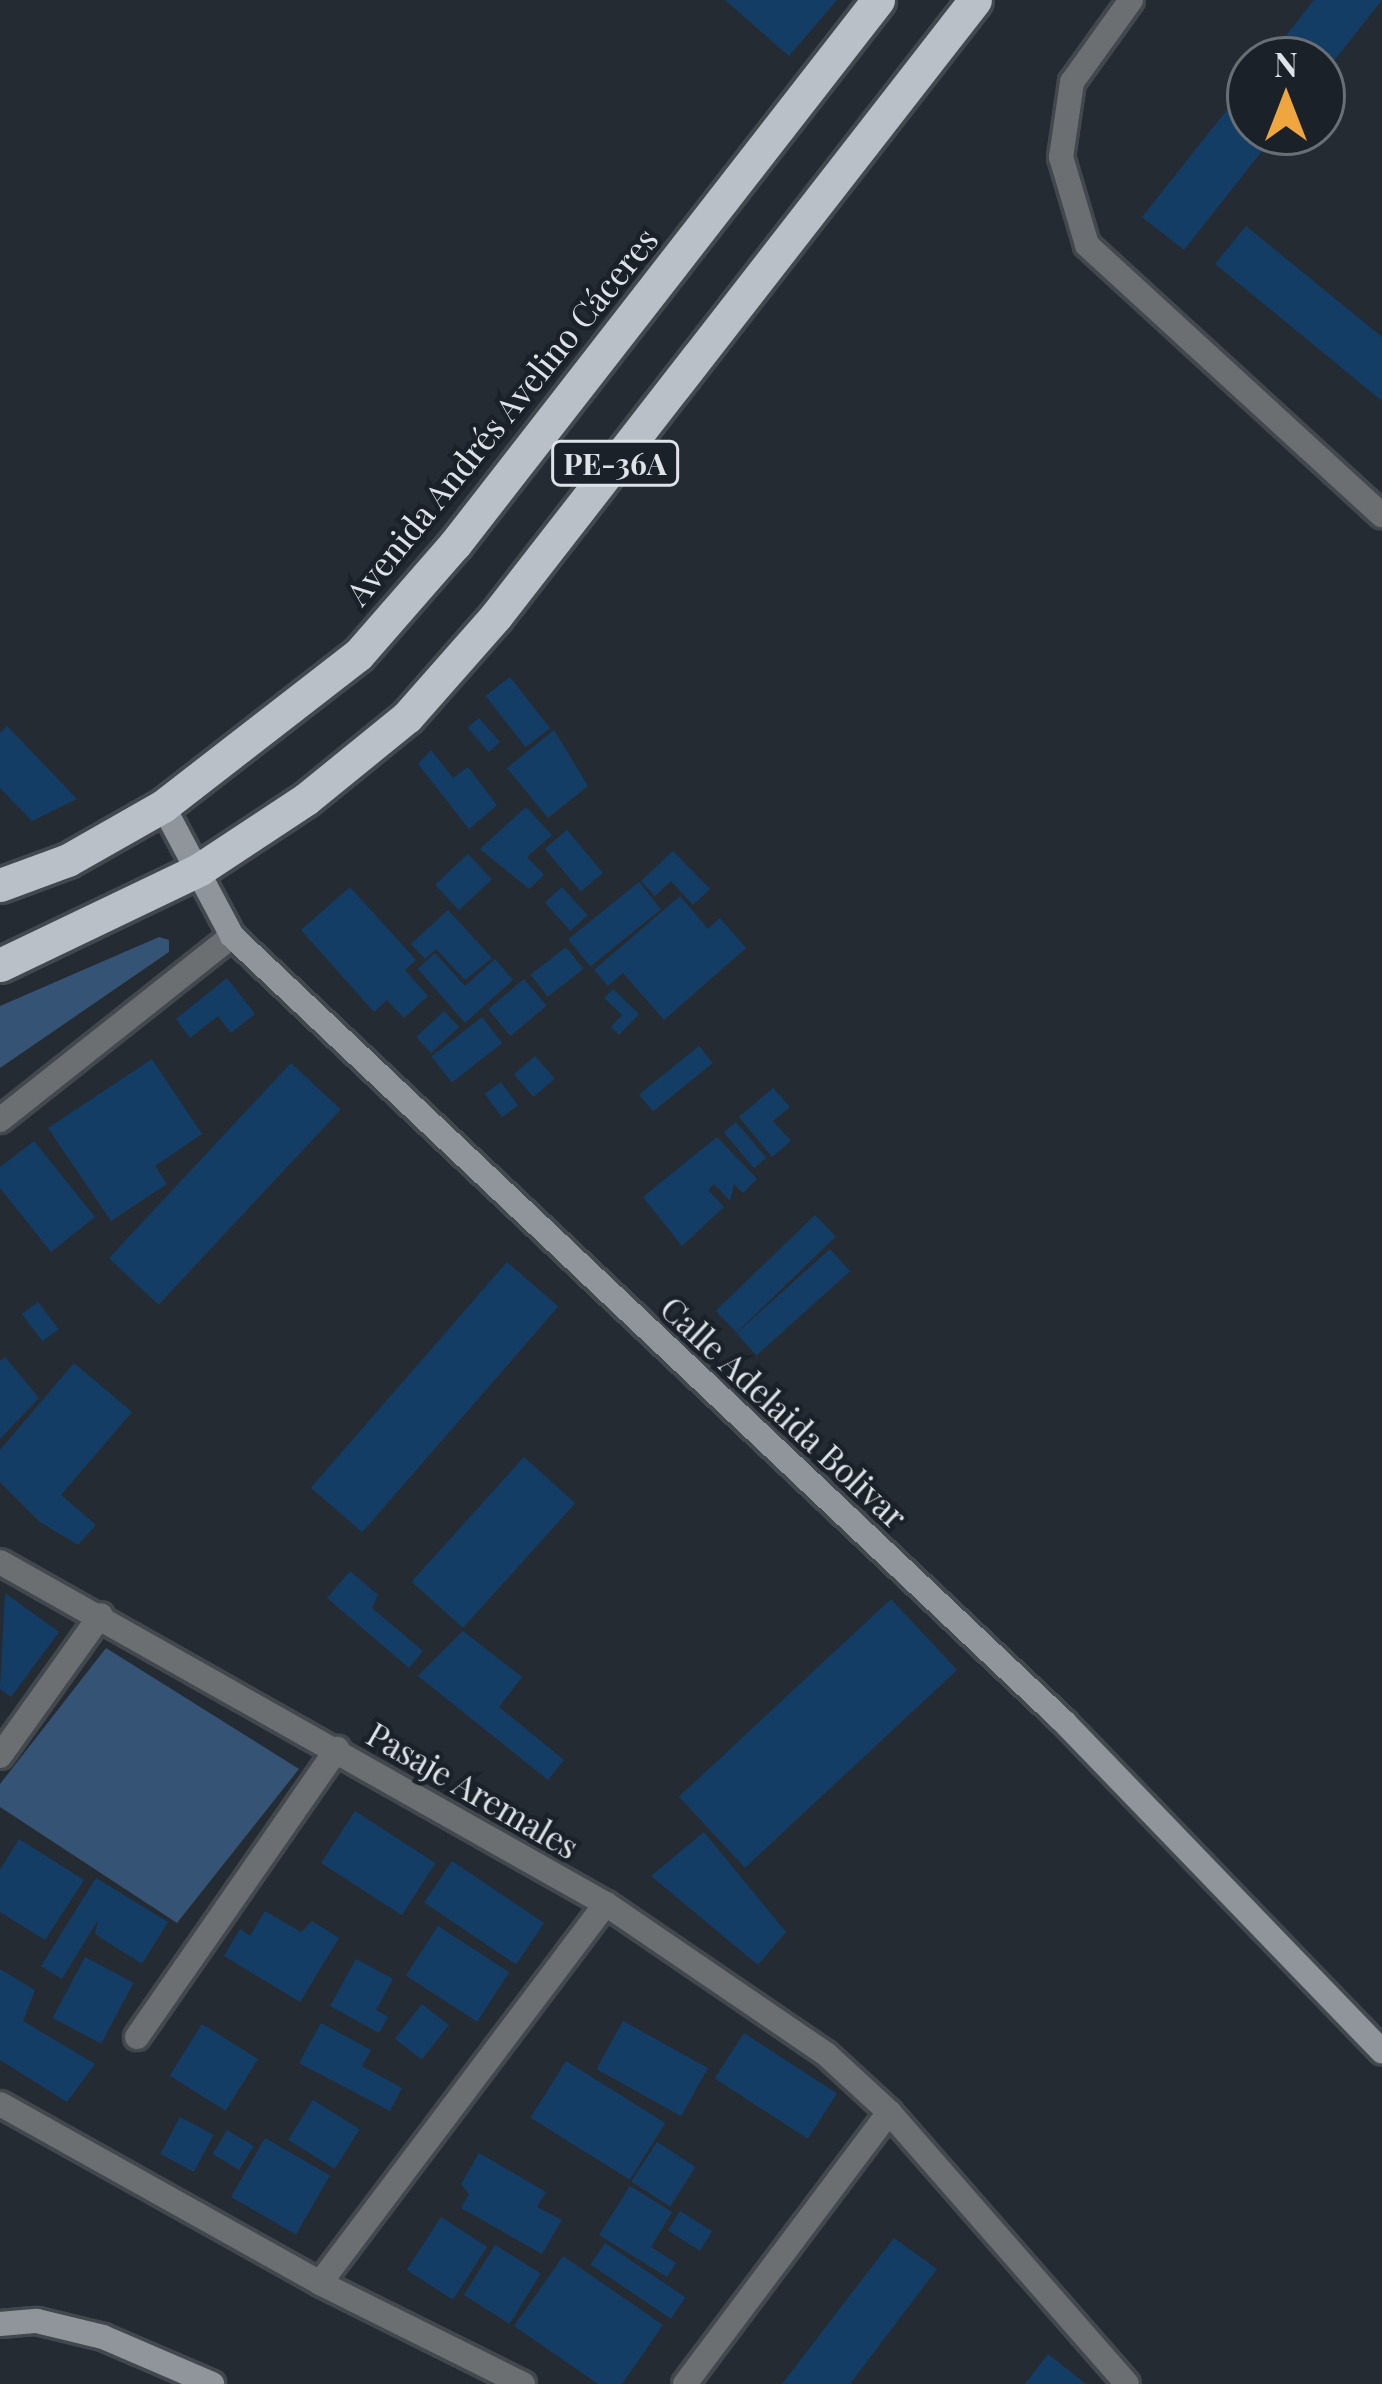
<!DOCTYPE html>
<meta charset="utf-8">
<style>
body{margin:0}
#map{position:relative;width:1382px;height:2384px;overflow:hidden;background:#252b32;font-family:"Playfair Display",serif}
div>[style]{position:absolute}
.green>*{inset:0;background:#345375}
.building>*{inset:0;background:#143d66;transform-origin:0 0}
.roads{filter:drop-shadow(3px 0 #43484f) drop-shadow(-3px 0 #43484f) drop-shadow(0 3px #43484f) drop-shadow(0 -3px #43484f)}
.service>*{height:24px;margin:-12px;padding:0 12px;transform-origin:12px;border-radius:12px;background:#6b6f72}
.minor>*{height:24px;margin:-12px;padding:0 12px;transform-origin:12px;border-radius:12px;background:#6b6f72}
.secondary>*{height:24px;margin:-12px;padding:0 12px;transform-origin:12px;border-radius:12px;background:#90959b}
.trunk>*{height:33px;margin:-16.5px;padding:0 16.5px;transform-origin:16.5px;border-radius:16.5px;background:#b9c0c8}
span{translate:-50% -50%;white-space:nowrap;text-align:center;line-height:1.15;-webkit-text-stroke:9px #1b2128;paint-order:stroke}
.shield-label span{padding:3px 9px;background:#1b2128;border:3px solid;border-radius:9px;-webkit-text-stroke-width:0}
.shield-label{font-size:30px;color:#dfe3e7;font-weight:700}
.street-label{font-size:33px;color:#dfe3e7}
.north{position:absolute;left:1226px;top:36px;width:120px;height:120px;box-sizing:border-box;background:#1b2128;border:3px solid #696f74;border-radius:50%;rotate:0deg;font-size:33px;font-weight:700;line-height:48px;text-align:center;color:#dfe3e7}
.north::after{content:'';display:block;margin:auto;width:42px;height:54px;background:#f0a63f;clip-path:polygon(50% 0,100% 100%,50% 72%,0 100%)}
</style>
<div id="map">
<div class="green">
<div style="clip-path:polygon(159px 937px,169px 940px,169px 952px,0 1068px,0 1006px)"></div>
<div style="clip-path:polygon(106px 1648px,299px 1769px,177px 1923px,0 1807px,0 1784px)"></div>
</div>
<div class="building">
<div style="clip-path:polygon(725px 0,837px 0,789px 56px)"></div>
<div style="clip-path:polygon(1314px 0,1382px 0,1322px 76px,1322px 60px,1267px 60px)"></div>
<div style="clip-path:polygon(1250px 81px,1250px 132px,1277px 132px,1184px 250px,1142px 217px)"></div>
<div style="clip-path:polygon(1246px 226px,1382px 337px,1382px 401px,1215px 264px)"></div>
<div style="left:510px;top:677px;width:65px;height:31px;rotate:52deg"></div>
<div style="left:479px;top:718px;width:32px;height:15px;rotate:49deg"></div>
<div style="clip-path:polygon(7px 726px,77px 799px,32px 821px,0 788px,0 733px)"></div>
<div style="clip-path:polygon(554px 730px,588px 786px,548px 818px,507px 768px)"></div>
<div style="clip-path:polygon(431px 750px,453px 778px,468px 767px,497px 805px,469px 829px,418px 764px)"></div>
<div style="clip-path:polygon(526px 807px,552px 835px,527px 857px,544px 875px,529px 889px,480px 849px)"></div>
<div style="left:567px;top:830px;width:56px;height:29px;rotate:50deg"></div>
<div style="clip-path:polygon(673px 851px,710px 889px,693px 905px,671px 881px,655px 896px,641px 881px)"></div>
<div style="left:468px;top:854px;width:35px;height:45px;rotate:47deg"></div>
<div style="left:639px;top:882px;width:35px;height:91px;rotate:51deg"></div>
<div style="clip-path:polygon(350px 887px,416px 960px,405px 970px,428px 996px,404px 1018px,387px 1000px,374px 1012px,301px 930px)"></div>
<div style="left:562px;top:887px;width:38px;height:23px;rotate:48deg"></div>
<div style="clip-path:polygon(680px 896px,708px 929px,720px 918px,746px 948px,664px 1020px,623px 973px,608px 986px,594px 970px)"></div>
<div style="clip-path:polygon(448px 910px,492px 958px,465px 980px,436px 949px,425px 959px,411px 944px)"></div>
<div style="left:566px;top:947px;width:28px;height:45px;rotate:52deg"></div>
<div style="clip-path:polygon(435px 953px,465px 986px,495px 959px,513px 980px,465px 1023px,418px 969px)"></div>
<div style="clip-path:polygon(227px 978px,255px 1014px,231px 1033px,218px 1016px,190px 1038px,176px 1019px)"></div>
<div style="left:524px;top:979px;width:35px;height:47px;rotate:50deg"></div>
<div style="clip-path:polygon(613px 989px,639px 1014px,619px 1035px,611px 1027px,622px 1015px,604px 998px)"></div>
<div style="left:444px;top:1011px;width:22px;height:38px;rotate:47deg"></div>
<div style="left:482px;top:1017px;width:33px;height:64px;rotate:52deg"></div>
<div style="left:699px;top:1046px;width:22px;height:77px;rotate:51deg"></div>
<div style="left:535px;top:1056px;width:30px;height:28px;rotate:49deg"></div>
<div style="clip-path:polygon(152px 1059px,202px 1134px,155px 1166px,167px 1184px,111px 1221px,48px 1128px)"></div>
<div style="left:291px;top:1063px;width:68px;height:267px;rotate:43deg"></div>
<div style="left:501px;top:1082px;width:29px;height:20px;rotate:54deg"></div>
<div style="clip-path:polygon(773px 1088px,790px 1107px,773px 1121px,791px 1141px,772px 1157px,739px 1117px)"></div>
<div style="left:736px;top:1122px;width:47px;height:16px;rotate:50deg"></div>
<div style="clip-path:polygon(717px 1137px,757px 1179px,743px 1193px,734px 1184px,730px 1201px,714px 1184px,708px 1190px,724px 1207px,682px 1246px,643px 1197px)"></div>
<div style="clip-path:polygon(34px 1141px,95px 1217px,51px 1252px,0 1188px,0 1167px)"></div>
<div style="left:815px;top:1215px;width:30px;height:138px;rotate:46deg"></div>
<div style="left:830px;top:1249px;width:30px;height:126px;rotate:48deg"></div>
<div style="left:507px;top:1262px;width:68px;height:299px;rotate:41deg"></div>
<div style="left:38px;top:1302px;width:34px;height:20px;rotate:53deg"></div>
<div style="clip-path:polygon(5px 1357px,39px 1398px,0 1439px,0 1361px)"></div>
<div style="clip-path:polygon(74px 1363px,132px 1412px,61px 1495px,96px 1525px,78px 1545px,40px 1522px,0 1482px,0 1450px)"></div>
<div style="left:524px;top:1457px;width:69px;height:168px;rotate:42deg"></div>
<div style="clip-path:polygon(350px 1571px,378px 1595px,372px 1608px,423px 1651px,409px 1668px,327px 1598px)"></div>
<div style="clip-path:polygon(5px 1593px,59px 1632px,11px 1697px,0 1689px)"></div>
<div style="left:891px;top:1599px;width:97px;height:290px;rotate:47deg"></div>
<div style="clip-path:polygon(463px 1631px,522px 1677px,499px 1707px,564px 1760px,548px 1780px,418px 1676px)"></div>
<div style="left:355px;top:1811px;width:96px;height:62px;rotate:33deg"></div>
<div style="clip-path:polygon(704px 1832px,786px 1932px,758px 1965px,651px 1876px)"></div>
<div style="clip-path:polygon(19px 1839px,84px 1880px,45px 1940px,0 1912px,0 1870px)"></div>
<div style="left:452px;top:1861px;width:111px;height:50px;rotate:34deg"></div>
<div style="clip-path:polygon(96px 1878px,168px 1922px,142px 1964px,95px 1934px,98px 1920px,62px 1979px,41px 1966px)"></div>
<div style="clip-path:polygon(265px 1911px,301px 1932px,312px 1921px,339px 1938px,300px 2002px,224px 1956px,240px 1929px,250px 1936px)"></div>
<div style="left:438px;top:1926px;width:85px;height:59px;rotate:33deg"></div>
<div style="left:85px;top:1957px;width:55px;height:69px;rotate:28deg"></div>
<div style="clip-path:polygon(356px 1959px,393px 1979px,376px 2010px,388px 2017px,379px 2033px,330px 2006px)"></div>
<div style="clip-path:polygon(0 1969px,35px 1990px,23px 2021px,95px 2064px,67px 2102px,0 2060px)"></div>
<div style="left:422px;top:2004px;width:34px;height:44px;rotate:38deg"></div>
<div style="left:623px;top:2021px;width:97px;height:55px;rotate:29deg"></div>
<div style="clip-path:polygon(321px 2023px,371px 2050px,362px 2066px,402px 2088px,390px 2111px,299px 2063px)"></div>
<div style="left:202px;top:2024px;width:66px;height:61px;rotate:32deg"></div>
<div style="left:744px;top:2033px;width:111px;height:54px;rotate:33deg"></div>
<div style="left:566px;top:2061px;width:117px;height:67px;rotate:32deg"></div>
<div style="left:313px;top:2100px;width:55px;height:47px;rotate:32deg"></div>
<div style="left:180px;top:2117px;width:38px;height:42px;rotate:28deg"></div>
<div style="left:227px;top:2130px;width:31px;height:28px;rotate:31deg"></div>
<div style="left:265px;top:2138px;width:75px;height:68px;rotate:30deg"></div>
<div style="left:657px;top:2142px;width:46px;height:47px;rotate:33deg"></div>
<div style="clip-path:polygon(479px 2153px,546px 2192px,537px 2207px,562px 2220px,542px 2254px,461px 2208px,469px 2194px,461px 2184px)"></div>
<div style="clip-path:polygon(630px 2186px,672px 2212px,651px 2247px,676px 2263px,667px 2277px,599px 2235px)"></div>
<div style="left:680px;top:2211px;width:38px;height:23px;rotate:32deg"></div>
<div style="left:441px;top:2217px;width:55px;height:63px;rotate:33deg"></div>
<div style="clip-path:polygon(894px 2238px,937px 2269px,850px 2384px,782px 2384px)"></div>
<div style="left:605px;top:2243px;width:97px;height:26px;rotate:34deg"></div>
<div style="left:495px;top:2245px;width:54px;height:59px;rotate:32deg"></div>
<div style="clip-path:polygon(563px 2256px,663px 2325px,622px 2384px,598px 2384px,514px 2326px)"></div>
<div style="clip-path:polygon(1048px 2354px,1086px 2384px,1025px 2384px)"></div>
</div>
<div class="roads">
<div class="service">
<div style="left:1131px;top:0;width:101px;rotate:125.7deg"></div>
<div style="left:1072px;top:82px;width:76px;rotate:98.3deg"></div>
<div style="left:1061px;top:157px;width:92px;rotate:73.5deg"></div>
<div style="left:1087px;top:245px;width:400px;rotate:42.5deg"></div>
</div>
<div class="minor">
<div style="left:0;top:1120px;width:296px;rotate:-38.4deg"></div>
<div style="left:0;top:1562px;width:696px;rotate:29.44deg"></div>
<div style="left:606px;top:1904px;width:266px;rotate:34.3deg"></div>
<div style="left:826px;top:2054px;width:86px;rotate:42.6deg"></div>
<div style="left:889px;top:2112px;width:361px;rotate:48.8deg"></div>
<div style="left:0;top:1756px;width:173px;rotate:-54.4deg"></div>
<div style="left:137px;top:2037px;width:351px;rotate:-55.2deg"></div>
<div style="left:0;top:2104px;width:367px;rotate:29.2deg"></div>
<div style="left:320px;top:2283px;width:227px;rotate:26.5deg"></div>
<div style="left:320px;top:2283px;width:475px;rotate:-53deg"></div>
<div style="left:685px;top:2384px;width:340px;rotate:-53.1deg"></div>
</div>
<div class="secondary">
<div style="left:163px;top:806px;width:147px;rotate:62deg"></div>
<div style="left:232px;top:936px;width:1145px;rotate:43.37deg"></div>
<div style="left:1064px;top:1722px;width:458px;rotate:46deg"></div>
<div style="left:0;top:2324px;width:37px;rotate:-5deg"></div>
<div style="left:37px;top:2321px;width:68px;rotate:13.6deg"></div>
<div style="left:103px;top:2337px;width:119px;rotate:23.3deg"></div>
</div>
<div class="trunk">
<div style="left:0;top:885px;width:72px;rotate:-20.2deg"></div>
<div style="left:68px;top:860px;width:109px;rotate:-29.6deg"></div>
<div style="left:163px;top:806px;width:247px;rotate:-37.8deg"></div>
<div style="left:358px;top:655px;width:147px;rotate:-48.9deg"></div>
<div style="left:455px;top:544px;width:689px;rotate:-52.13deg"></div>
<div style="left:0;top:965px;width:222px;rotate:-25.6deg"></div>
<div style="left:200px;top:869px;width:127px;rotate:-33.4deg"></div>
<div style="left:306px;top:799px;width:130px;rotate:-39.1deg"></div>
<div style="left:407px;top:717px;width:135px;rotate:-48.6deg"></div>
<div style="left:496px;top:616px;width:780px;rotate:-52.13deg"></div>
</div>
</div>
<div class="shield-label">
<span style="left:615px;top:463px">PE-36A</span>
</div>
<div class="street-label">
<span style="left:501px;top:416px;rotate:-51deg">Avenida Andrés Avelino Cáceres</span>
<span style="left:784px;top:1412px;rotate:43deg">Calle Adelaida Bolivar</span>
<span style="left:473px;top:1790px;rotate:30deg">Pasaje Aremales</span>
</div>
<div class="north">N</div>
</div>
